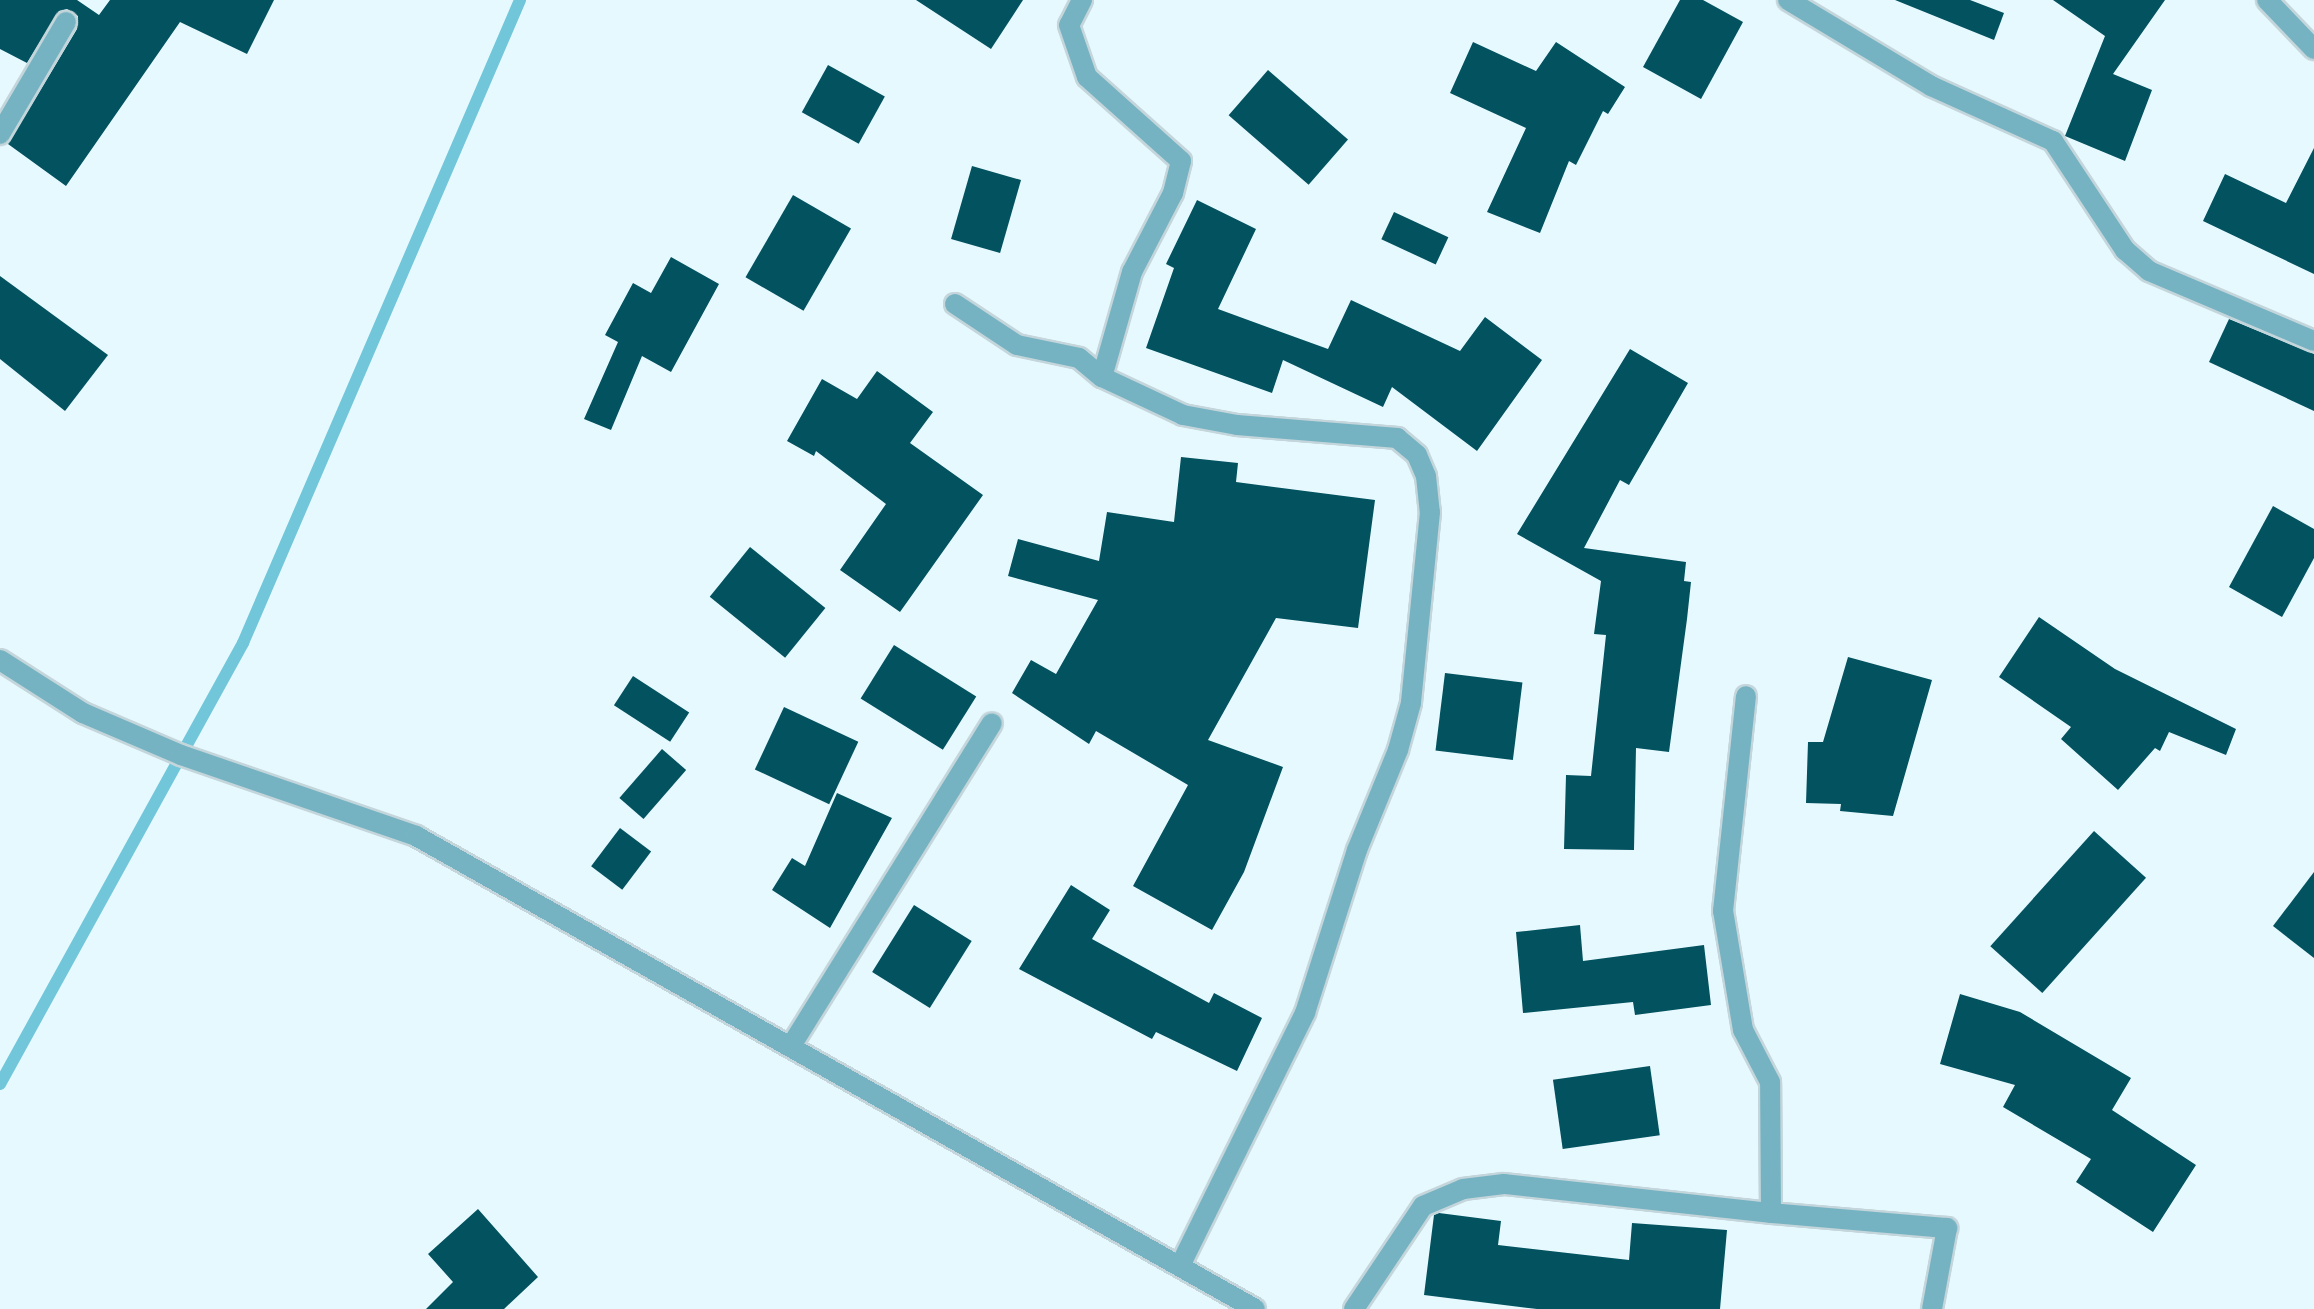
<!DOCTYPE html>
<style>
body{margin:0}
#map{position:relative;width:2314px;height:1309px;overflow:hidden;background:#e6f9fe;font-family:Helvetica,sans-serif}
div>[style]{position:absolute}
.stream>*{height:12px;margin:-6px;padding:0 6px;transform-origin:6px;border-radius:6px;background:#71c6d9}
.building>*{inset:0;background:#03525f;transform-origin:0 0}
.roads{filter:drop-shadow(2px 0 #c4d6db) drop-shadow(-2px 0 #c4d6db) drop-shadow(0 2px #c4d6db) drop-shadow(0 -2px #c4d6db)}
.street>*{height:20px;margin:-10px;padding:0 10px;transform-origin:10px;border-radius:10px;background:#76b3c2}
span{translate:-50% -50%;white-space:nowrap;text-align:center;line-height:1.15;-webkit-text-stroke:8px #fff;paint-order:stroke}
</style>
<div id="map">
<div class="stream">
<div style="left:0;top:1084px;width:504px;rotate:-61.14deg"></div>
<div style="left:243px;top:643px;width:700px;rotate:-66.69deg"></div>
</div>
<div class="building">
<div style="clip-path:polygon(0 0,77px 0,99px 15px,110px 0,274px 0,247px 54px,180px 22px,66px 186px,8px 144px,77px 29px,78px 16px,67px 9px,59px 11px,27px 63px,0 49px)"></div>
<div style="clip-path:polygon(916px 0,1023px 0,991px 49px)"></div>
<div style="clip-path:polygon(1680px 0,1703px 0,1743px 22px,1701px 99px,1643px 67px)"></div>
<div style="clip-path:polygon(1895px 0,1970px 0,2004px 13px,1994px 40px)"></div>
<div style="clip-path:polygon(2053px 0,2165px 0,2113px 74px,2152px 90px,2125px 161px,2065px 136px,2105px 36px)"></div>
<div style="clip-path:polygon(1473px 42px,1536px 71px,1556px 42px,1625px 87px,1608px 114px,1603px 111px,1576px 165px,1569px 161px,1540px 233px,1487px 212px,1526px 128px,1450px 93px)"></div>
<div style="left:828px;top:65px;width:65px;height:54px;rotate:29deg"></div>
<div style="left:1268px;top:70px;width:106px;height:60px;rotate:41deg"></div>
<div style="clip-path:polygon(2314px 148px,2314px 274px,2203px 221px,2225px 174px,2286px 203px)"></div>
<div style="left:972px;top:166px;width:51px;height:76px;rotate:16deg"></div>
<div style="left:793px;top:195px;width:67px;height:95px;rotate:30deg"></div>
<div style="clip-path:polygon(1197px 200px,1256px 229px,1218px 309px,1328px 349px,1351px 300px,1460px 351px,1485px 317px,1542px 360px,1477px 451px,1392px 387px,1383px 407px,1283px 360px,1272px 393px,1146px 348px,1174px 268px,1166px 264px)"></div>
<div style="left:1394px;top:212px;width:60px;height:30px;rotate:25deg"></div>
<div style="clip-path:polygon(671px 257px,719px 284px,671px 372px,642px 356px,611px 430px,584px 419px,618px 342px,605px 335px,633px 283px,651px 293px)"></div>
<div style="clip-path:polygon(0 276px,108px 355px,65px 411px,0 359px)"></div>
<div style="clip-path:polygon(2229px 319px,2314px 354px,2314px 411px,2209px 362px)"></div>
<div style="clip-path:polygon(1630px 349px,1688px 383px,1629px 485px,1620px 480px,1584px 548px,1686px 562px,1684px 581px,1691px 582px,1687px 619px,1669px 752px,1636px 748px,1634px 850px,1564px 849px,1566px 775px,1591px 776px,1606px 635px,1594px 634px,1601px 581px,1517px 534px)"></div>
<div style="clip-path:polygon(877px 371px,933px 412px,910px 443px,983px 495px,900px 612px,840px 570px,886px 504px,816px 451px,814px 456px,787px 441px,822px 379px,857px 399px)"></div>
<div style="clip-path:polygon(1181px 457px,1238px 463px,1236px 482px,1375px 500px,1358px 628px,1276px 618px,1208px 740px,1283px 767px,1244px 872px,1212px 930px,1133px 886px,1188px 785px,1096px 731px,1089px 744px,1012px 693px,1031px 660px,1056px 674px,1098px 600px,1008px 576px,1018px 539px,1099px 561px,1107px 512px,1174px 522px)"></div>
<div style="clip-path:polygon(2273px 506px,2314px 529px,2314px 558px,2282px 617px,2229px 587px)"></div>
<div style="left:750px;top:547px;width:97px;height:64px;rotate:39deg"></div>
<div style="clip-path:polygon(2039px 617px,2115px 669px,2236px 729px,2226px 755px,2169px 732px,2160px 751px,2155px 748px,2118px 790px,2061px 739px,2071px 727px,1999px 677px)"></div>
<div style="left:894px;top:645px;width:97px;height:63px;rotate:32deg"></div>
<div style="clip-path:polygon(1848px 657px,1932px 680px,1893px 816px,1840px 811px,1841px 804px,1806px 803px,1808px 742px,1823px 742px)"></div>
<div style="left:1445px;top:673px;width:78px;height:78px;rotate:7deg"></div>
<div style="left:633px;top:676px;width:67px;height:35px;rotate:33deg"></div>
<div style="left:784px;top:707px;width:82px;height:69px;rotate:25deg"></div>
<div style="left:662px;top:749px;width:32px;height:65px;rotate:41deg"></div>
<div style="clip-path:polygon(837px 793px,892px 818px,830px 928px,772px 890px,792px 858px,805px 866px)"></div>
<div style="left:620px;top:828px;width:39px;height:48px;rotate:37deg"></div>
<div style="left:2094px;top:831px;width:70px;height:155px;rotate:42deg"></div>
<div style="clip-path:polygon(2314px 872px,2314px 958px,2273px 926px)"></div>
<div style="clip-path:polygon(1071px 885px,1110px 910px,1092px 939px,1209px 1003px,1214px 993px,1262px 1018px,1237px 1071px,1156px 1032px,1152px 1039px,1019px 969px)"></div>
<div style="left:914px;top:905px;width:68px;height:79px;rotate:32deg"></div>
<div style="clip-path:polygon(1580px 925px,1583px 961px,1704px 945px,1711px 1005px,1635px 1015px,1633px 1002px,1523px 1013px,1516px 932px)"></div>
<div style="clip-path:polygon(1960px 994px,2020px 1012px,2131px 1078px,2112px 1110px,2196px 1165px,2153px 1232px,2076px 1182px,2091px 1159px,2003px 1107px,2015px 1085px,1940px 1064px)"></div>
<div style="left:1650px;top:1066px;width:70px;height:98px;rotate:82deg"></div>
<div style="clip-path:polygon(478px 1209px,538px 1277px,504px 1309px,426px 1309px,453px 1282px,428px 1254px)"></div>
<div style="clip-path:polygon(1439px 1213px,1501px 1221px,1498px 1245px,1629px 1260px,1632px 1223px,1727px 1230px,1720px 1309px,1537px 1309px,1424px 1295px,1434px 1215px)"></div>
</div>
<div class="roads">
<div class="street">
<div style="left:1082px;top:0;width:28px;rotate:117deg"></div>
<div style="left:1069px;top:25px;width:55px;rotate:70.9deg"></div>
<div style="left:1087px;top:77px;width:126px;rotate:41.8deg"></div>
<div style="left:1181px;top:161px;width:33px;rotate:104deg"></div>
<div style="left:1173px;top:193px;width:89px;rotate:117.4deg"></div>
<div style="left:1132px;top:272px;width:109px;rotate:105.9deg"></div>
<div style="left:1788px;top:0;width:167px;rotate:31deg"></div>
<div style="left:1931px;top:86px;width:134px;rotate:24.3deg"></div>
<div style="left:2053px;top:141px;width:131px;rotate:56.6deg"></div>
<div style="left:2125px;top:250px;width:32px;rotate:41deg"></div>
<div style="left:2149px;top:271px;width:179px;rotate:23deg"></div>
<div style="left:2267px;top:0;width:68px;rotate:46.2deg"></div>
<div style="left:0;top:134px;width:130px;rotate:-59.5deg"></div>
<div style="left:955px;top:304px;width:74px;rotate:33.5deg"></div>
<div style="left:1017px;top:345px;width:63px;rotate:11.8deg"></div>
<div style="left:1079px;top:358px;width:30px;rotate:40deg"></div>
<div style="left:1102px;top:377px;width:89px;rotate:25.1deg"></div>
<div style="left:1183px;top:415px;width:55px;rotate:10.5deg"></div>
<div style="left:1237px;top:425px;width:161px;rotate:4.6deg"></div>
<div style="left:1397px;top:438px;width:26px;rotate:40deg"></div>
<div style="left:1417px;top:455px;width:23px;rotate:67deg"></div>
<div style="left:1426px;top:476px;width:36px;rotate:84deg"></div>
<div style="left:1430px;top:512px;width:192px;rotate:95.7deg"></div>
<div style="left:1411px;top:703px;width:49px;rotate:105.5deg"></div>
<div style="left:1398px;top:750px;width:108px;rotate:112.3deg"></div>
<div style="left:1357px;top:850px;width:171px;rotate:107.7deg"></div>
<div style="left:1305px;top:1013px;width:282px;rotate:116.3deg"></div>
<div style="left:0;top:660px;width:98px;rotate:32.6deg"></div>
<div style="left:83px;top:713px;width:107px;rotate:23.2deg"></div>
<div style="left:181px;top:755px;width:249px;rotate:19deg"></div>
<div style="left:416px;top:836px;width:963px;rotate:29.41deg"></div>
<div style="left:791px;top:1046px;width:380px;rotate:-58.1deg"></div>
<div style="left:1771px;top:1213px;width:177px;rotate:4.9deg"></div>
<div style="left:1947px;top:1228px;width:82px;rotate:100.5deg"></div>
<div style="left:1354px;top:1309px;width:124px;rotate:-56.2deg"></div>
<div style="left:1423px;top:1206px;width:43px;rotate:-23deg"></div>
<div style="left:1463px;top:1189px;width:41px;rotate:-7deg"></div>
<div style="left:1504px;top:1184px;width:269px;rotate:6.2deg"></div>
<div style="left:1771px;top:1213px;width:131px;rotate:-90.4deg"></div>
<div style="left:1770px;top:1082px;width:59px;rotate:-117.4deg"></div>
<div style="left:1743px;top:1030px;width:121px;rotate:-99.5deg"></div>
<div style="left:1723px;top:911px;width:216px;rotate:-83.9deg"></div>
</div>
</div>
</div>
